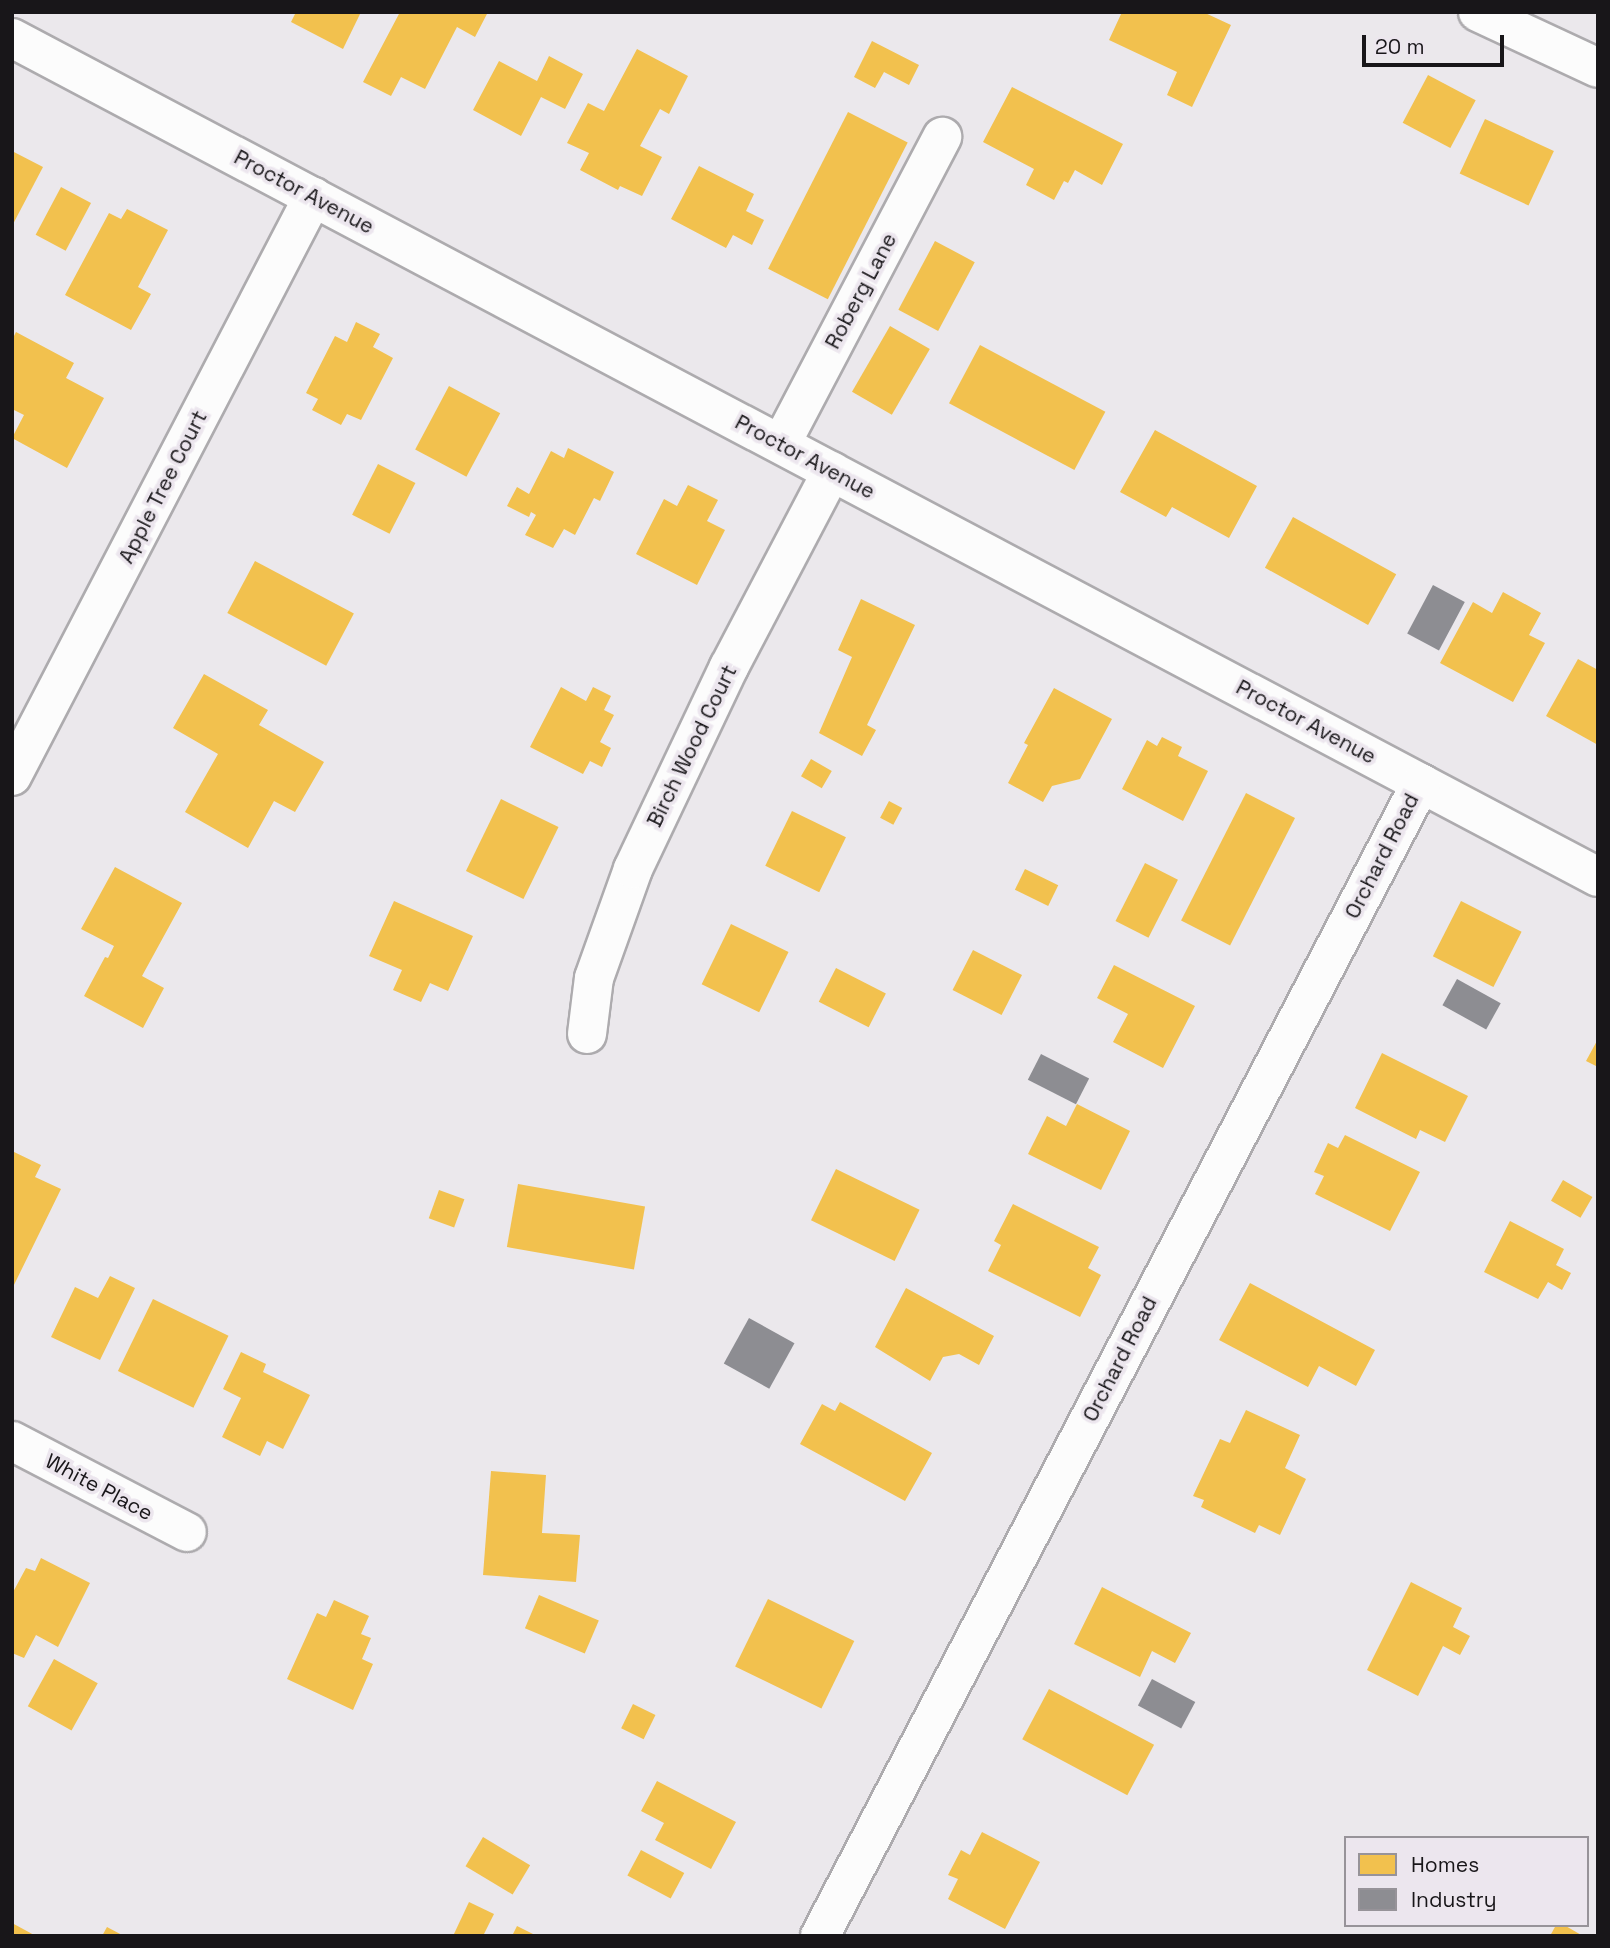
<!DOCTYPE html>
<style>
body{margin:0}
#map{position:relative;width:1610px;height:1948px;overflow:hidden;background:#ebe8ec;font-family:"Space Grotesk",sans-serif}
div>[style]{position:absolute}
.homes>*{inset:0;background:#f2c14e;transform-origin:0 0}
.industry>*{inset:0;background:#8d8d92;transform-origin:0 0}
.roads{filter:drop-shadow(2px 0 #adabae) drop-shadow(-2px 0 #adabae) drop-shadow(0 2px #adabae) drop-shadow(0 -2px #adabae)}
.minor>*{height:38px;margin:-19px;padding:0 19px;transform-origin:19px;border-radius:19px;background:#fcfcfc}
span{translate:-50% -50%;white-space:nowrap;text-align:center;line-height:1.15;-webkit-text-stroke:7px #ece6ee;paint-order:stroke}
.street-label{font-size:21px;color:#181619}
.frame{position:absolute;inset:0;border:14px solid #181619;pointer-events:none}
.legend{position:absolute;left:1344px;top:1836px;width:245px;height:91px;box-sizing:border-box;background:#ece6ee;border:2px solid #979399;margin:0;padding:9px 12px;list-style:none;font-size:21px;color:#181619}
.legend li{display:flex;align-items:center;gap:14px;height:35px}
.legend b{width:35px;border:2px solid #979399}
.scale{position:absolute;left:1362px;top:35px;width:142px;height:32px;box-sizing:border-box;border:4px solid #181619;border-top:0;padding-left:9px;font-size:21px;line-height:24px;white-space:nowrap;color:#181619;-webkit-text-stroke:5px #ece6ee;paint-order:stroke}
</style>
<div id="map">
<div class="homes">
<div style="clip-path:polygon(296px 12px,361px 12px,343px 49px,291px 22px)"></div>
<div style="clip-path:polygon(400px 12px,454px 14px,488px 12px,475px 37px,457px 27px,425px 89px,401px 77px,391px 96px,363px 82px)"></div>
<div style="clip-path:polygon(1122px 12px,1203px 12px,1231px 25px,1192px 107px,1167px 95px,1177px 72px,1109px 40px)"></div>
<div style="clip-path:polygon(872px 41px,919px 65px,909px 85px,884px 72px,875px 88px,854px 77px)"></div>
<div style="clip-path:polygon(637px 49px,688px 76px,669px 114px,660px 109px,640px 146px,662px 157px,642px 196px,620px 186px,618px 190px,580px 170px,589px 153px,567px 143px,588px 103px,604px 111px)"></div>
<div style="clip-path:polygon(549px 56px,583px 74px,565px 109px,541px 97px,521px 136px,473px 110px,499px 61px,537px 81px)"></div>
<div style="left:1428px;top:75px;width:54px;height:54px;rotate:28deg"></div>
<div style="clip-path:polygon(1012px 87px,1123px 144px,1102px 185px,1075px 170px,1068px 183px,1064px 181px,1054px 200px,1026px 185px,1034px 169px,983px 142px)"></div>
<div style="left:848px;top:112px;width:67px;height:176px;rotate:27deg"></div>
<div style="left:1485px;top:119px;width:76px;height:60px;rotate:25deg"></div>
<div style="clip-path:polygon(12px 151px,43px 167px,12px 226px)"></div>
<div style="clip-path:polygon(699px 166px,754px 194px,746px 211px,764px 220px,752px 245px,733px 235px,726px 248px,671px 219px)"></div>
<div style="left:61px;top:187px;width:34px;height:54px;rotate:28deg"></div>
<div style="clip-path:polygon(127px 209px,168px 230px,138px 287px,151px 294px,131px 330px,65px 295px,109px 213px,121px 219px)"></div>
<div style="left:935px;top:241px;width:45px;height:78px;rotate:28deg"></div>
<div style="clip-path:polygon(356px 322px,380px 334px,373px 347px,393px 358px,361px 420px,347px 414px,341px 425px,312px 410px,318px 399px,306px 393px,335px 336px,347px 342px)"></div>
<div style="left:890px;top:326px;width:46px;height:76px;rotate:30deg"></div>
<div style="clip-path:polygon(16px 332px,74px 363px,66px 378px,104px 398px,67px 468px,12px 438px,24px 415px,12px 409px,12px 340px)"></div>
<div style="left:980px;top:345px;width:142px;height:66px;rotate:28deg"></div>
<div style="left:449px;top:386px;width:58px;height:72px;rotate:28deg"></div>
<div style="clip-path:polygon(1155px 430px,1257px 486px,1229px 538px,1172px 507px,1166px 517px,1120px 492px)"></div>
<div style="clip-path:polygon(568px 448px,614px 472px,600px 501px,594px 498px,575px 535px,564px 529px,553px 548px,525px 535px,536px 515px,531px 512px,529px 517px,507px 506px,517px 487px,529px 494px,551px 451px,564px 458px)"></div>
<div style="left:378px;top:464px;width:42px;height:57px;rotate:27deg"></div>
<div style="clip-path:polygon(688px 485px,718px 500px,707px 521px,725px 530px,697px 585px,636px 554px,664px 499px,677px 506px)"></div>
<div style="left:1293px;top:517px;width:118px;height:58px;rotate:29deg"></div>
<div style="left:255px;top:561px;width:112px;height:59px;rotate:28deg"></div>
<div style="clip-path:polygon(1503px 592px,1541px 613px,1529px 635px,1545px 643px,1513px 702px,1440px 663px,1473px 602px,1492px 613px)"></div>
<div style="clip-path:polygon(861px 599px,915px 625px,867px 725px,876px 730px,862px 756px,819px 733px,852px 657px,838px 650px)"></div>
<div style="clip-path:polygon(1578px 659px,1598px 670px,1598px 745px,1546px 716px)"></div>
<div style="clip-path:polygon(204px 674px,268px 710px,259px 725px,324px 762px,295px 812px,274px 801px,248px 848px,185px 812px,218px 754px,173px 728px)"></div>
<div style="clip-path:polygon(561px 687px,586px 701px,593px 687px,611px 696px,604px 710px,614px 715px,600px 742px,611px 748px,602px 767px,590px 761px,583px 774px,530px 747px)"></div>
<div style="clip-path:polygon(1054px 688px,1112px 719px,1080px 779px,1052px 786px,1043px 802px,1008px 783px,1028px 745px,1024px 743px)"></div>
<div style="clip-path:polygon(1162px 737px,1182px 747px,1178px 756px,1208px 771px,1183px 821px,1122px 789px,1147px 740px,1157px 746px)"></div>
<div style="left:811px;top:759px;width:24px;height:20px;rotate:30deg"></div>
<div style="left:1246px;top:793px;width:55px;height:143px;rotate:27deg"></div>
<div style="left:501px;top:799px;width:64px;height:80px;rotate:26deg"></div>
<div style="left:889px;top:801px;width:15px;height:19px;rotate:28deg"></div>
<div style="left:792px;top:811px;width:60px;height:61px;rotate:26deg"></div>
<div style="left:1145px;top:863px;width:37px;height:65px;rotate:27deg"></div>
<div style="clip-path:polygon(115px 867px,182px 903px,142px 976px,164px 988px,143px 1028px,84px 996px,105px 957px,108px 958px,114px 946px,81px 929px)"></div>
<div style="left:1025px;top:869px;width:37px;height:23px;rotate:26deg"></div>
<div style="clip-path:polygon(394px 901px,473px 936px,448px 991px,430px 983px,421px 1002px,393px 990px,402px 970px,369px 956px)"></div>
<div style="left:1461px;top:901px;width:68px;height:62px;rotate:27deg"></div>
<div style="left:731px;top:924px;width:64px;height:67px;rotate:26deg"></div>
<div style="left:973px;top:950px;width:55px;height:45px;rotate:27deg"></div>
<div style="clip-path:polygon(1114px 965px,1195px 1006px,1163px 1068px,1113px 1042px,1128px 1014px,1097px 998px)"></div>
<div style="left:836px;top:968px;width:56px;height:38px;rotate:27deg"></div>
<div style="clip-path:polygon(1598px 1039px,1598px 1067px,1586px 1061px)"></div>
<div style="clip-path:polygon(1382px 1053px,1468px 1096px,1445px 1142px,1420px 1130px,1416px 1139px,1355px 1108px)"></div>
<div style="clip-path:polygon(1077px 1104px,1130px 1131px,1101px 1190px,1028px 1154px,1047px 1116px,1066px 1126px)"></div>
<div style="clip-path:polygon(1345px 1135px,1420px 1172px,1390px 1231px,1315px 1194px,1324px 1176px,1314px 1172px,1328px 1143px,1338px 1148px)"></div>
<div style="clip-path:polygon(12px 1151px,41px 1165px,35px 1177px,61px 1189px,12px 1289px)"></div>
<div style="left:836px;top:1169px;width:93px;height:57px;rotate:26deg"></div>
<div style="left:1563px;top:1180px;width:34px;height:24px;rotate:30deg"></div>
<div style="left:518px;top:1184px;width:129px;height:64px;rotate:10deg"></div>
<div style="left:439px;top:1190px;width:27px;height:30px;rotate:20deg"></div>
<div style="clip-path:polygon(1013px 1204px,1099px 1247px,1088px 1268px,1101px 1275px,1080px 1317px,988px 1271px,1001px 1245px,994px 1241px)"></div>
<div style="clip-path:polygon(1510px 1221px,1564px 1249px,1556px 1265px,1571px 1273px,1562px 1290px,1548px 1282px,1538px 1299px,1484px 1272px)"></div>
<div style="clip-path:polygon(110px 1276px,135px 1288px,100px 1360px,51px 1337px,75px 1287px,98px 1298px)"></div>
<div style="clip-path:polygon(1250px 1283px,1375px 1350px,1356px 1386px,1319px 1366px,1308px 1387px,1219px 1340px)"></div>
<div style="clip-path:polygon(906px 1288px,994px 1336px,979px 1365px,959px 1354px,943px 1357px,930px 1381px,875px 1347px)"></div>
<div style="left:153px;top:1299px;width:84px;height:80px;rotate:26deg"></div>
<div style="clip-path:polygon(241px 1352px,266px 1364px,263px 1372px,310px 1395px,283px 1449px,267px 1441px,260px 1456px,222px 1437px,241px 1398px,223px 1389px)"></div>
<div style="clip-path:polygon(840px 1402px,932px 1453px,905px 1501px,800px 1444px,822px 1404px,835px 1411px)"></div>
<div style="clip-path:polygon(1246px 1410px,1300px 1435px,1285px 1468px,1306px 1479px,1280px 1535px,1259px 1525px,1255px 1533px,1201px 1507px,1204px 1500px,1193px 1496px,1220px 1439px,1230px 1443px)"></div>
<div style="clip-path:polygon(491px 1471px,546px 1475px,542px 1533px,580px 1535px,576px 1582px,483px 1575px)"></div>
<div style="clip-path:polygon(41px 1558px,90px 1583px,58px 1647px,36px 1635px,24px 1658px,12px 1653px,12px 1594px,26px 1568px,35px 1571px)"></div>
<div style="clip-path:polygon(1411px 1582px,1462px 1608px,1453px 1627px,1470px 1636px,1460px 1655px,1443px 1646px,1418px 1696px,1367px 1670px)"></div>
<div style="clip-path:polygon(1102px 1587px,1191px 1633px,1175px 1663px,1152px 1651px,1140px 1677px,1074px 1644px)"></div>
<div style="left:539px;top:1595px;width:65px;height:36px;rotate:23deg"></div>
<div style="left:768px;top:1599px;width:96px;height:75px;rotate:26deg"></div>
<div style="clip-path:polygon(334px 1600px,369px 1616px,361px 1634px,371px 1638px,362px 1659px,373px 1664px,353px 1710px,287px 1679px,317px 1613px,326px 1617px)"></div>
<div style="left:54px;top:1659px;width:50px;height:54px;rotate:29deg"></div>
<div style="left:1049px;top:1689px;width:119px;height:57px;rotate:28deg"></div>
<div style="left:633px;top:1704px;width:25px;height:27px;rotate:26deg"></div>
<div style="clip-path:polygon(657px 1781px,736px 1822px,711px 1869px,655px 1840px,664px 1823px,641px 1811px)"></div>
<div style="clip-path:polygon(982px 1832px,1040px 1862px,1005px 1929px,948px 1899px,958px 1879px,948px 1875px,961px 1850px,970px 1855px)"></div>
<div style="left:483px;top:1837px;width:55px;height:34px;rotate:31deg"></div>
<div style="left:641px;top:1850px;width:49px;height:29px;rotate:28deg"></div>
<div style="clip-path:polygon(469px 1902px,494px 1914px,483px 1936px,453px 1936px)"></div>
<div style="clip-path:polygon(12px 1923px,36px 1936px,12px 1936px)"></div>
<div style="clip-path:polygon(1556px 1925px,1564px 1925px,1583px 1936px,1550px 1936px)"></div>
<div style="clip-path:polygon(517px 1926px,537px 1936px,512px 1936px)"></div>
<div style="clip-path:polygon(107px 1927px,124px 1936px,102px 1936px)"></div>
</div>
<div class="industry">
<div style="left:1433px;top:585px;width:36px;height:55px;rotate:28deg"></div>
<div style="left:1457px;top:979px;width:50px;height:30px;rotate:29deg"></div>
<div style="left:1041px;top:1054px;width:54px;height:29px;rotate:27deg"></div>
<div style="left:749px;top:1318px;width:52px;height:52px;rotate:29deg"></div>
<div style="left:1152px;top:1679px;width:49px;height:30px;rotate:28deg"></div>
</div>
<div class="roads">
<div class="minor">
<div style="left:1478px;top:12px;width:132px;rotate:25deg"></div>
<div style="left:12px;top:38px;width:1794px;rotate:27.88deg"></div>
<div style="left:781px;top:444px;width:347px;rotate:-62.3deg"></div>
<div style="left:12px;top:776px;width:653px;rotate:-62.53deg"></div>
<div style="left:587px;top:1034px;width:56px;rotate:-82.9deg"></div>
<div style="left:594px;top:978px;width:116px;rotate:-70.3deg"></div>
<div style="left:633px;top:869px;width:224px;rotate:-64.6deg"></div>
<div style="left:729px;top:667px;width:221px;rotate:-62.3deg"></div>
<div style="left:12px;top:1441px;width:197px;rotate:27.5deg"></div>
<div style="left:820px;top:1936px;width:1300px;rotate:-62.47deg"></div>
</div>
</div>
<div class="street-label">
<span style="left:304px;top:192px;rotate:28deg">Proctor Avenue</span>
<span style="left:861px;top:291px;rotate:-62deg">Roberg Lane</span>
<span style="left:805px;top:457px;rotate:28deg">Proctor Avenue</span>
<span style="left:163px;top:487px;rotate:-63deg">Apple Tree Court</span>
<span style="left:1306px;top:722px;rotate:28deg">Proctor Avenue</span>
<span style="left:692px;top:746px;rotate:-64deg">Birch Wood Court</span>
<span style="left:1382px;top:856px;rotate:-63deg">Orchard Road</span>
<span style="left:1120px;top:1359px;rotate:-63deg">Orchard Road</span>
<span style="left:99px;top:1487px;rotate:28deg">White Place</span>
</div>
<div class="frame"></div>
<ul class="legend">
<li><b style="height:19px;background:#f2c14e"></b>Homes</li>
<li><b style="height:19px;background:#8d8d92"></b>Industry</li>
</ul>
<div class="scale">20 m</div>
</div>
